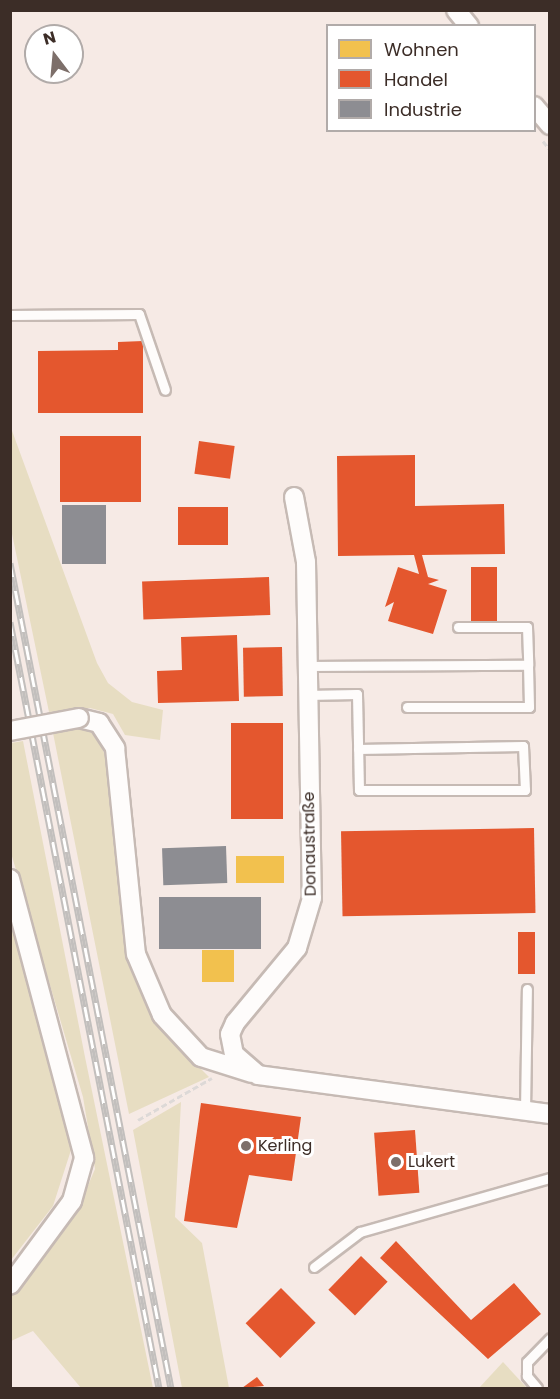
<!DOCTYPE html>
<meta charset="utf-8">
<style>
body{margin:0}
#map{position:relative;width:560px;height:1399px;overflow:hidden;background:#f6eae5;font-family:Poppins,sans-serif}
div>[style]{position:absolute}
.green>*{inset:0;background:#e7ddc2}
.homes>*{inset:0;background:#f2c14e;transform-origin:0 0}
.shops>*{inset:0;background:#e4572e;transform-origin:0 0}
.industry>*{inset:0;background:#8d8d92;transform-origin:0 0}
.path>*{height:3px;margin-top:-1.5px;transform-origin:0;background:repeating-linear-gradient(90deg,#ddd9d7 0 6px,transparent 0 9px)}
.roads{filter:drop-shadow(2px 0 #c6bab4) drop-shadow(-2px 0 #c6bab4) drop-shadow(0 2px #c6bab4) drop-shadow(0 -2px #c6bab4)}
.lane>*{height:9px;margin:-4.5px;padding:0 4.5px;transform-origin:4.5px;border-radius:4.5px;background:#fefcfb}
.street>*{height:18px;margin:-9px;padding:0 9px;transform-origin:9px;border-radius:9px;background:#fefcfb}
.rail>*{height:7px;margin-top:-3.5px;transform-origin:0;background:repeating-linear-gradient(90deg,#fff 0 14px,#c2bfbd 0 28px);box-sizing:border-box;border-block:2px solid #c2bfbd}
.bridges{filter:drop-shadow(2px 0 #c6bab4) drop-shadow(-2px 0 #c6bab4) drop-shadow(0 2px #c6bab4) drop-shadow(0 -2px #c6bab4)}
.street-bridge>*{height:18px;margin:-9px;padding:0 9px;transform-origin:9px;border-radius:9px;background:#fefcfb}
.dots>*{width:16px;height:16px;translate:-50% -50%;box-sizing:border-box;border:3px solid #fff;border-radius:50%}
span{translate:-50% -50%;white-space:nowrap;text-align:center;line-height:1.15;-webkit-text-stroke:6px #fff;paint-order:stroke}
.street-label{font-size:16px;color:#3c2d27}
.poi-label{font-size:16px;color:#3c2d27}
.left{translate:0 -50%;text-align:left}
.frame{position:absolute;inset:0;border:12px solid #3c2d27;pointer-events:none}
.legend{position:absolute;left:326px;top:24px;width:210px;height:108px;box-sizing:border-box;background:#fff;border:2px solid #b1aba9;margin:0;padding:8px 10px;list-style:none;font-size:18px;color:#3c2d27}
.legend li{display:flex;align-items:center;gap:12px;height:30px}
.legend b{width:30px;border:2px solid #b1aba9}
.north{position:absolute;left:24px;top:24px;width:60px;height:60px;box-sizing:border-box;background:#fff;border:2px solid #b1aba9;border-radius:50%;rotate:344deg;font-size:16px;font-weight:700;line-height:24px;text-align:center;color:#3c2d27}
.north::after{content:'';display:block;margin:auto;width:21px;height:27px;background:#7d6f6a;clip-path:polygon(50% 0,100% 100%,50% 72%,0 100%)}
</style>
<div id="map">
<div class="green">
<div style="clip-path:polygon(11px 428px,97px 663px,108px 683px,132px 702px,163px 710px,160px 740px,125px 735px,113px 714px,90px 708px,49px 712px,11px 529px)"></div>
<div style="clip-path:polygon(76px 727px,95px 734px,110px 765px,128px 958px,175px 1043px,209px 1077px,129px 1114px,53px 733px)"></div>
<div style="clip-path:polygon(23px 741px,85px 1057px,153px 1388px,81px 1388px,33px 1331px,11px 1341px,11px 1293px,83px 1197px,95px 1169px,83px 1097px,11px 853px,11px 743px)"></div>
<div style="clip-path:polygon(10px 913px,44px 1020px,38px 1027px,71px 1150px,53px 1206px,11px 1260px)"></div>
<div style="clip-path:polygon(181px 1102px,175px 1217px,202px 1243px,229px 1388px,182px 1388px,133px 1130px)"></div>
<div style="clip-path:polygon(503px 1362px,527px 1388px,479px 1388px)"></div>
</div>
<div class="homes">
<div style="left:236px;top:856px;width:48px;height:27px"></div>
<div style="left:202px;top:950px;width:32px;height:32px"></div>
</div>
<div class="shops">
<div style="clip-path:polygon(143px 341px,143px 413px,38px 413px,38px 351px,118px 350px,118px 342px)"></div>
<div style="left:141px;top:436px;width:66px;height:81px;rotate:90deg"></div>
<div style="left:199px;top:441px;width:36px;height:33px;rotate:8deg"></div>
<div style="clip-path:polygon(415px 455px,415px 506px,504px 504px,505px 554px,422px 555px,428px 577px,439px 580px,428px 584px,447px 590px,433px 634px,388px 621px,394px 602px,385px 607px,398px 567px,419px 574px,414px 555px,338px 556px,337px 456px)"></div>
<div style="left:178px;top:507px;width:50px;height:38px"></div>
<div style="left:471px;top:567px;width:26px;height:54px"></div>
<div style="left:269px;top:577px;width:38px;height:127px;rotate:88deg"></div>
<div style="clip-path:polygon(237px 635px,239px 701px,158px 703px,157px 671px,182px 670px,181px 637px)"></div>
<div style="left:282px;top:647px;width:49px;height:39px;rotate:89deg"></div>
<div style="left:231px;top:723px;width:52px;height:96px"></div>
<div style="left:534px;top:828px;width:85px;height:193px;rotate:89deg"></div>
<div style="left:518px;top:932px;width:17px;height:42px"></div>
<div style="clip-path:polygon(201px 1103px,301px 1117px,292px 1181px,249px 1175px,237px 1228px,184px 1221px)"></div>
<div style="left:415px;top:1130px;width:63px;height:41px;rotate:86deg"></div>
<div style="clip-path:polygon(396px 1241px,471px 1320px,514px 1283px,541px 1314px,488px 1359px,380px 1258px)"></div>
<div style="left:361px;top:1256px;width:37px;height:47px;rotate:44deg"></div>
<div style="left:281px;top:1288px;width:49px;height:50px;rotate:45deg"></div>
<div style="clip-path:polygon(257px 1377px,264px 1386px,242px 1388px)"></div>
</div>
<div class="industry">
<div style="left:62px;top:505px;width:44px;height:59px"></div>
<div style="left:226px;top:846px;width:37px;height:64px;rotate:88deg"></div>
<div style="left:159px;top:897px;width:102px;height:52px"></div>
</div>
<div class="path">
<div style="left:543px;top:141px;width:11px;rotate:52deg"></div>
<div style="left:138px;top:1120px;width:85px;rotate:-29.6deg"></div>
</div>
<div class="roads">
<div class="lane">
<div style="left:10px;top:315px;width:129px;rotate:-0.4deg"></div>
<div style="left:139px;top:314px;width:80px;rotate:71.1deg"></div>
<div style="left:458px;top:627px;width:69px"></div>
<div style="left:527px;top:627px;width:38px;rotate:88deg"></div>
<div style="left:306px;top:666px;width:222px;rotate:-0.3deg"></div>
<div style="left:528px;top:665px;width:42px;rotate:88.6deg"></div>
<div style="left:529px;top:707px;width:122px;rotate:180deg"></div>
<div style="left:306px;top:695px;width:51px;rotate:-1.1deg"></div>
<div style="left:357px;top:694px;width:96px;rotate:88.8deg"></div>
<div style="left:359px;top:790px;width:166px"></div>
<div style="left:525px;top:790px;width:44px;rotate:-92.6deg"></div>
<div style="left:523px;top:746px;width:165px;rotate:179deg"></div>
<div style="left:525px;top:1111px;width:122px;rotate:-89.1deg"></div>
<div style="left:314px;top:1267px;width:58px;rotate:-37.3deg"></div>
<div style="left:360px;top:1232px;width:198px;rotate:-15.9deg"></div>
<div style="left:537px;top:1388px;width:16px;rotate:-130deg"></div>
<div style="left:527px;top:1376px;width:14px;rotate:-90deg"></div>
<div style="left:527px;top:1362px;width:33px;rotate:-46deg"></div>
</div>
<div class="street">
<div style="left:456px;top:10px;width:21px;rotate:51deg"></div>
<div style="left:534px;top:106px;width:25px;rotate:50deg"></div>
<div style="left:294px;top:497px;width:66px;rotate:79.5deg"></div>
<div style="left:306px;top:562px;width:336px;rotate:89deg"></div>
<div style="left:312px;top:898px;width:52px;rotate:106.7deg"></div>
<div style="left:297px;top:948px;width:97px;rotate:129.6deg"></div>
<div style="left:235px;top:1023px;width:12px;rotate:114deg"></div>
<div style="left:230px;top:1034px;width:20px;rotate:79deg"></div>
<div style="left:234px;top:1054px;width:32px;rotate:41deg"></div>
<div style="left:258px;top:1075px;width:295px;rotate:7.6deg"></div>
<div style="left:79px;top:718px;width:21px;rotate:14deg"></div>
<div style="left:99px;top:723px;width:30px;rotate:57deg"></div>
<div style="left:115px;top:748px;width:207px;rotate:84.2deg"></div>
<div style="left:136px;top:954px;width:66px;rotate:66.9deg"></div>
<div style="left:162px;top:1015px;width:57px;rotate:47.1deg"></div>
<div style="left:201px;top:1057px;width:53px;rotate:17.4deg"></div>
<div style="left:10px;top:879px;width:289px;rotate:75.1deg"></div>
<div style="left:84px;top:1158px;width:45px;rotate:105.6deg"></div>
<div style="left:72px;top:1201px;width:104px;rotate:126.4deg"></div>
</div>
</div>
<div class="rail">
<div style="left:10px;top:563px;width:841px;rotate:78.96deg"></div>
<div style="left:10px;top:622px;width:780px;rotate:78.99deg"></div>
</div>
<div class="bridges">
<div class="street-bridge">
<div style="left:10px;top:731px;width:70px;rotate:-10.7deg"></div>
</div>
</div>
<div class="dots">
<div style="left:246px;top:1146px;background:#7d6f6a"></div>
<div style="left:396px;top:1162px;background:#7d6f6a"></div>
</div>
<div class="street-label">
<span style="left:310px;top:844px;rotate:-91deg">Donaustraße</span>
</div>
<div class="poi-label">
<span class="left" style="left:258px;top:1146px">Kerling</span>
<span class="left" style="left:408px;top:1162px">Lukert</span>
</div>
<div class="frame"></div>
<ul class="legend">
<li><b style="height:16px;background:#f2c14e"></b>Wohnen</li>
<li><b style="height:16px;background:#e4572e"></b>Handel</li>
<li><b style="height:16px;background:#8d8d92"></b>Industrie</li>
</ul>
<div class="north">N</div>
</div>
